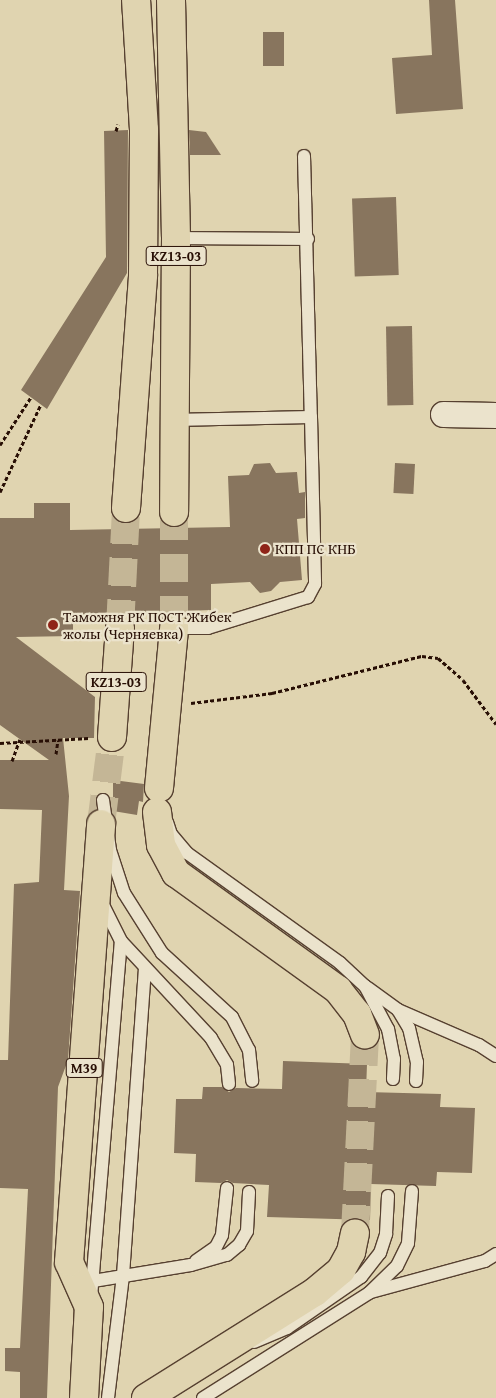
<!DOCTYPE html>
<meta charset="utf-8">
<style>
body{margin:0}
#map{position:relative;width:496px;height:1398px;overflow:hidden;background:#e0d4b0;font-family:"Gentium Book Plus",serif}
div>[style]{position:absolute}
.building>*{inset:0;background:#88755e;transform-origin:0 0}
.trunk-tunnel>*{height:28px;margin-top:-14px;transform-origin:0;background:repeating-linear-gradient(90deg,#c4b696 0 28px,transparent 0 42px)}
.path>*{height:3px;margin-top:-1.5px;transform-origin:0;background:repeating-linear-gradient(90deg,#280f05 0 4px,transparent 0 6.5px)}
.roads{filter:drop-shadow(1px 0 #564030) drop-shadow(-1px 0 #564030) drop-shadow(0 1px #564030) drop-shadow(0 -1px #564030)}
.service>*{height:12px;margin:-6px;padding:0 6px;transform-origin:6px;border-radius:6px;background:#ebe3cc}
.minor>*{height:25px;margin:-12.5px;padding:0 12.5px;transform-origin:12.5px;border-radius:12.5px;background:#ebe3cc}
.trunk>*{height:28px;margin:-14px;padding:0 14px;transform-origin:14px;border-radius:14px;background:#e0d4b0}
.dots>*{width:14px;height:14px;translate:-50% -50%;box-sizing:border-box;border:2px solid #ebe3cc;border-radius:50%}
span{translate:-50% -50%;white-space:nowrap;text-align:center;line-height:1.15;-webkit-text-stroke:4.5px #ebe3cc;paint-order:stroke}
.shield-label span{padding:1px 4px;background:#ebe3cc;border:1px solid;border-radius:4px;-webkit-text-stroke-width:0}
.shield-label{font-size:14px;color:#280f05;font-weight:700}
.poi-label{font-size:15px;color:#280f05}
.left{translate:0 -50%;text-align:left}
</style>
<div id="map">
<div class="building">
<div style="clip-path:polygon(429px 0,455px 0,463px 109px,396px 114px,392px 58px,432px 55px)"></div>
<div style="left:263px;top:32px;width:21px;height:34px"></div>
<div style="clip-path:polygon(128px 130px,127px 273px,47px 409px,21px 390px,106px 257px,104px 131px)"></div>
<div style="clip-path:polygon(189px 130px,206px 132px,221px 155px,190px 155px)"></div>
<div style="left:396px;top:197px;width:78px;height:44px;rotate:88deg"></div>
<div style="left:412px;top:326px;width:79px;height:26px;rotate:89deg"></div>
<div style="clip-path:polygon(270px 463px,276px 473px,297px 472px,299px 493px,305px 492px,305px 518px,297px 519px,302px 580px,280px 582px,271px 591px,260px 593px,250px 582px,211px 584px,211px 610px,73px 615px,73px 636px,16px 637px,95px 697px,94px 738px,63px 738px,69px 796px,64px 890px,80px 891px,68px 1060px,58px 1087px,47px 1398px,20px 1398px,20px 1372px,5px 1371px,5px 1348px,20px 1348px,28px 1189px,0 1188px,0 1060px,8px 1060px,14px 884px,39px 882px,42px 810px,0 809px,0 760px,49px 760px,0 725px,0 518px,34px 518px,34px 503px,70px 503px,70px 530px,230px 527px,228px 476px,249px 475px,254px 464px)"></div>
<div style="left:395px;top:463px;width:20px;height:30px;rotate:3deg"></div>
<div style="clip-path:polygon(113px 780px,144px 784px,143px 802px,139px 801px,137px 815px,113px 811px)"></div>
<div style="clip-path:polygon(283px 1061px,367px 1064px,366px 1092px,441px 1094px,440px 1107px,475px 1108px,472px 1173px,437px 1172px,436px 1186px,371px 1184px,370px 1220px,267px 1217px,269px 1185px,233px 1183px,227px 1180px,221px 1183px,195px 1182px,196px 1154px,174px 1153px,176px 1099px,202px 1099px,203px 1087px,222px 1087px,229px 1092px,236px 1088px,282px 1089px)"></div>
</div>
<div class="trunk-tunnel">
<div style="left:174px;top:512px;width:116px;rotate:90deg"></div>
<div style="left:120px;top:628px;width:120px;rotate:-87.1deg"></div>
<div style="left:101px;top:824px;width:88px;rotate:-82.8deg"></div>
<div style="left:355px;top:1233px;width:198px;rotate:-87.1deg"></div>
</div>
<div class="path">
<div style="left:116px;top:131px;width:7px;rotate:-74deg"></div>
<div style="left:0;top:445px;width:57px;rotate:-57.1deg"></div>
<div style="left:0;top:492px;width:97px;rotate:-65deg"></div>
<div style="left:191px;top:703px;width:82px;rotate:-7deg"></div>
<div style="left:272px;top:693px;width:154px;rotate:-13.9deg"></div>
<div style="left:422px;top:656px;width:16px;rotate:7deg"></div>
<div style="left:438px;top:658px;width:33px;rotate:41deg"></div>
<div style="left:463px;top:680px;width:55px;rotate:53.1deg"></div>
<div style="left:0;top:743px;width:89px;rotate:-3.2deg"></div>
<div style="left:56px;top:754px;width:14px;rotate:-82deg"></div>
<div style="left:12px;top:761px;width:23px;rotate:-70deg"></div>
</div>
<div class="roads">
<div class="service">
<div style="left:304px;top:156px;width:261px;rotate:88.5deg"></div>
<div style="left:176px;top:238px;width:132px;rotate:0.4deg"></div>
<div style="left:173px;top:420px;width:138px;rotate:-1.2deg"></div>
<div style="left:311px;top:417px;width:167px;rotate:88.6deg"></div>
<div style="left:315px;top:584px;width:15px;rotate:118deg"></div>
<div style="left:308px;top:597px;width:105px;rotate:162.8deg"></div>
<div style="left:208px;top:628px;width:34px;rotate:180deg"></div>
<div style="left:103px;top:800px;width:50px;rotate:82deg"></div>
<div style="left:110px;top:850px;width:45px;rotate:72deg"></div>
<div style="left:124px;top:893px;width:71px;rotate:57.7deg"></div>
<div style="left:162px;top:953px;width:95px;rotate:42.4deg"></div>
<div style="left:232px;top:1017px;width:37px;rotate:63deg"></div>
<div style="left:249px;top:1050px;width:31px;rotate:84deg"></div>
<div style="left:167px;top:822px;width:13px;rotate:72deg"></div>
<div style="left:171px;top:834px;width:25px;rotate:50deg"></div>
<div style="left:187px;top:853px;width:188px;rotate:35.7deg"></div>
<div style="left:340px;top:963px;width:34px;rotate:43deg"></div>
<div style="left:365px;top:986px;width:49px;rotate:61.9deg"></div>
<div style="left:388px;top:1029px;width:31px;rotate:79deg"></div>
<div style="left:394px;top:1059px;width:20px;rotate:93deg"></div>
<div style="left:101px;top:901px;width:45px;rotate:63.4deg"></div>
<div style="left:121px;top:941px;width:132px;rotate:47.1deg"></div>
<div style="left:211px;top:1038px;width:31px;rotate:59deg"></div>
<div style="left:227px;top:1065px;width:19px;rotate:84deg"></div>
<div style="left:368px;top:988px;width:37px;rotate:36deg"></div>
<div style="left:398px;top:1010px;width:21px;rotate:59deg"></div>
<div style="left:409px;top:1028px;width:35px;rotate:77deg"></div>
<div style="left:417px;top:1062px;width:19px;rotate:93deg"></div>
<div style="left:398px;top:1010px;width:88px;rotate:23.4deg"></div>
<div style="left:479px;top:1045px;width:20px;rotate:33deg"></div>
<div style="left:196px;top:1261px;width:24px;rotate:-35deg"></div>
<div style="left:216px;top:1247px;width:13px;rotate:-63deg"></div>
<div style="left:222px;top:1235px;width:47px;rotate:-83.9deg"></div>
<div style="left:93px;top:1281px;width:99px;rotate:-9.3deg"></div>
<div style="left:191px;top:1265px;width:37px;rotate:-16deg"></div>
<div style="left:227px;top:1255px;width:16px;rotate:-40deg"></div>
<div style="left:239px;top:1245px;width:16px;rotate:-60deg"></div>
<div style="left:247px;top:1231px;width:39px;rotate:-87deg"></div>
<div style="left:371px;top:1292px;width:118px;rotate:-15.2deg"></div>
<div style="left:485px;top:1261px;width:13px;rotate:-32deg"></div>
<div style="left:91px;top:1297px;width:357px;rotate:-85.2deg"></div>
<div style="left:254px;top:1342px;width:36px;rotate:-23deg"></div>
<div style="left:287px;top:1328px;width:90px;rotate:-34.6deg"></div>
<div style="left:361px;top:1277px;width:31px;rotate:-52deg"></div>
<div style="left:380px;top:1253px;width:20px;rotate:-72deg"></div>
<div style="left:386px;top:1234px;width:38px;rotate:-87deg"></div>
<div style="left:108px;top:1398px;width:124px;rotate:-83deg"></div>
<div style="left:123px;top:1275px;width:307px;rotate:-85.9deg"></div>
<div style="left:203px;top:1398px;width:196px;rotate:-32.3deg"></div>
<div style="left:369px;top:1293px;width:39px;rotate:-44deg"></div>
<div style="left:397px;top:1266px;width:25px;rotate:-64deg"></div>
<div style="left:408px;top:1243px;width:52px;rotate:-85.6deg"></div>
</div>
<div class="minor">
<div style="left:443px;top:414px;width:53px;rotate:1.1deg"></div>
</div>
<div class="trunk">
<div style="left:171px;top:0;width:238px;rotate:88.8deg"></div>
<div style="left:176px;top:238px;width:274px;rotate:90.4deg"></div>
<div style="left:126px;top:508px;width:234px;rotate:-85.8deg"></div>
<div style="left:143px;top:275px;width:145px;rotate:-89.6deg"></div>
<div style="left:144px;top:130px;width:130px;rotate:-93.5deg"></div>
<div style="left:112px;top:737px;width:109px;rotate:-85.8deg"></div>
<div style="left:159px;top:788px;width:161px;rotate:-84.6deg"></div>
<div style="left:157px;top:812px;width:33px;rotate:83deg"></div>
<div style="left:161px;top:845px;width:32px;rotate:62deg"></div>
<div style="left:176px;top:873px;width:200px;rotate:35.8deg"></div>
<div style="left:338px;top:990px;width:31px;rotate:52deg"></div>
<div style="left:357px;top:1014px;width:22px;rotate:69deg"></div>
<div style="left:84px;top:1398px;width:91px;rotate:-86.9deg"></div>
<div style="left:89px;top:1307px;width:49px;rotate:-114deg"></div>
<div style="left:69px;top:1262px;width:439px;rotate:-85.8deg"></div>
<div style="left:146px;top:1398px;width:199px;rotate:-32.1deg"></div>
<div style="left:315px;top:1292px;width:34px;rotate:-40deg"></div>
<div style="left:341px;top:1270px;width:21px;rotate:-61deg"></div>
<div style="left:351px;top:1252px;width:19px;rotate:-78deg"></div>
</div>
</div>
<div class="dots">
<div style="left:265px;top:549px;background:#8f2418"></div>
<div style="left:53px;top:625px;background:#8f2418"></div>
</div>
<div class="shield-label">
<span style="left:176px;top:256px">KZ13-03</span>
<span style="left:116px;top:682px">KZ13-03</span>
<span style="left:84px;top:1068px">M39</span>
</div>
<div class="poi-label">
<span class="left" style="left:275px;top:549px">КПП ПС КНБ</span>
<span class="left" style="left:63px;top:625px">Таможня РК ПОСТ Жибек<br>жолы (Черняевка)</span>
</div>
</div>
